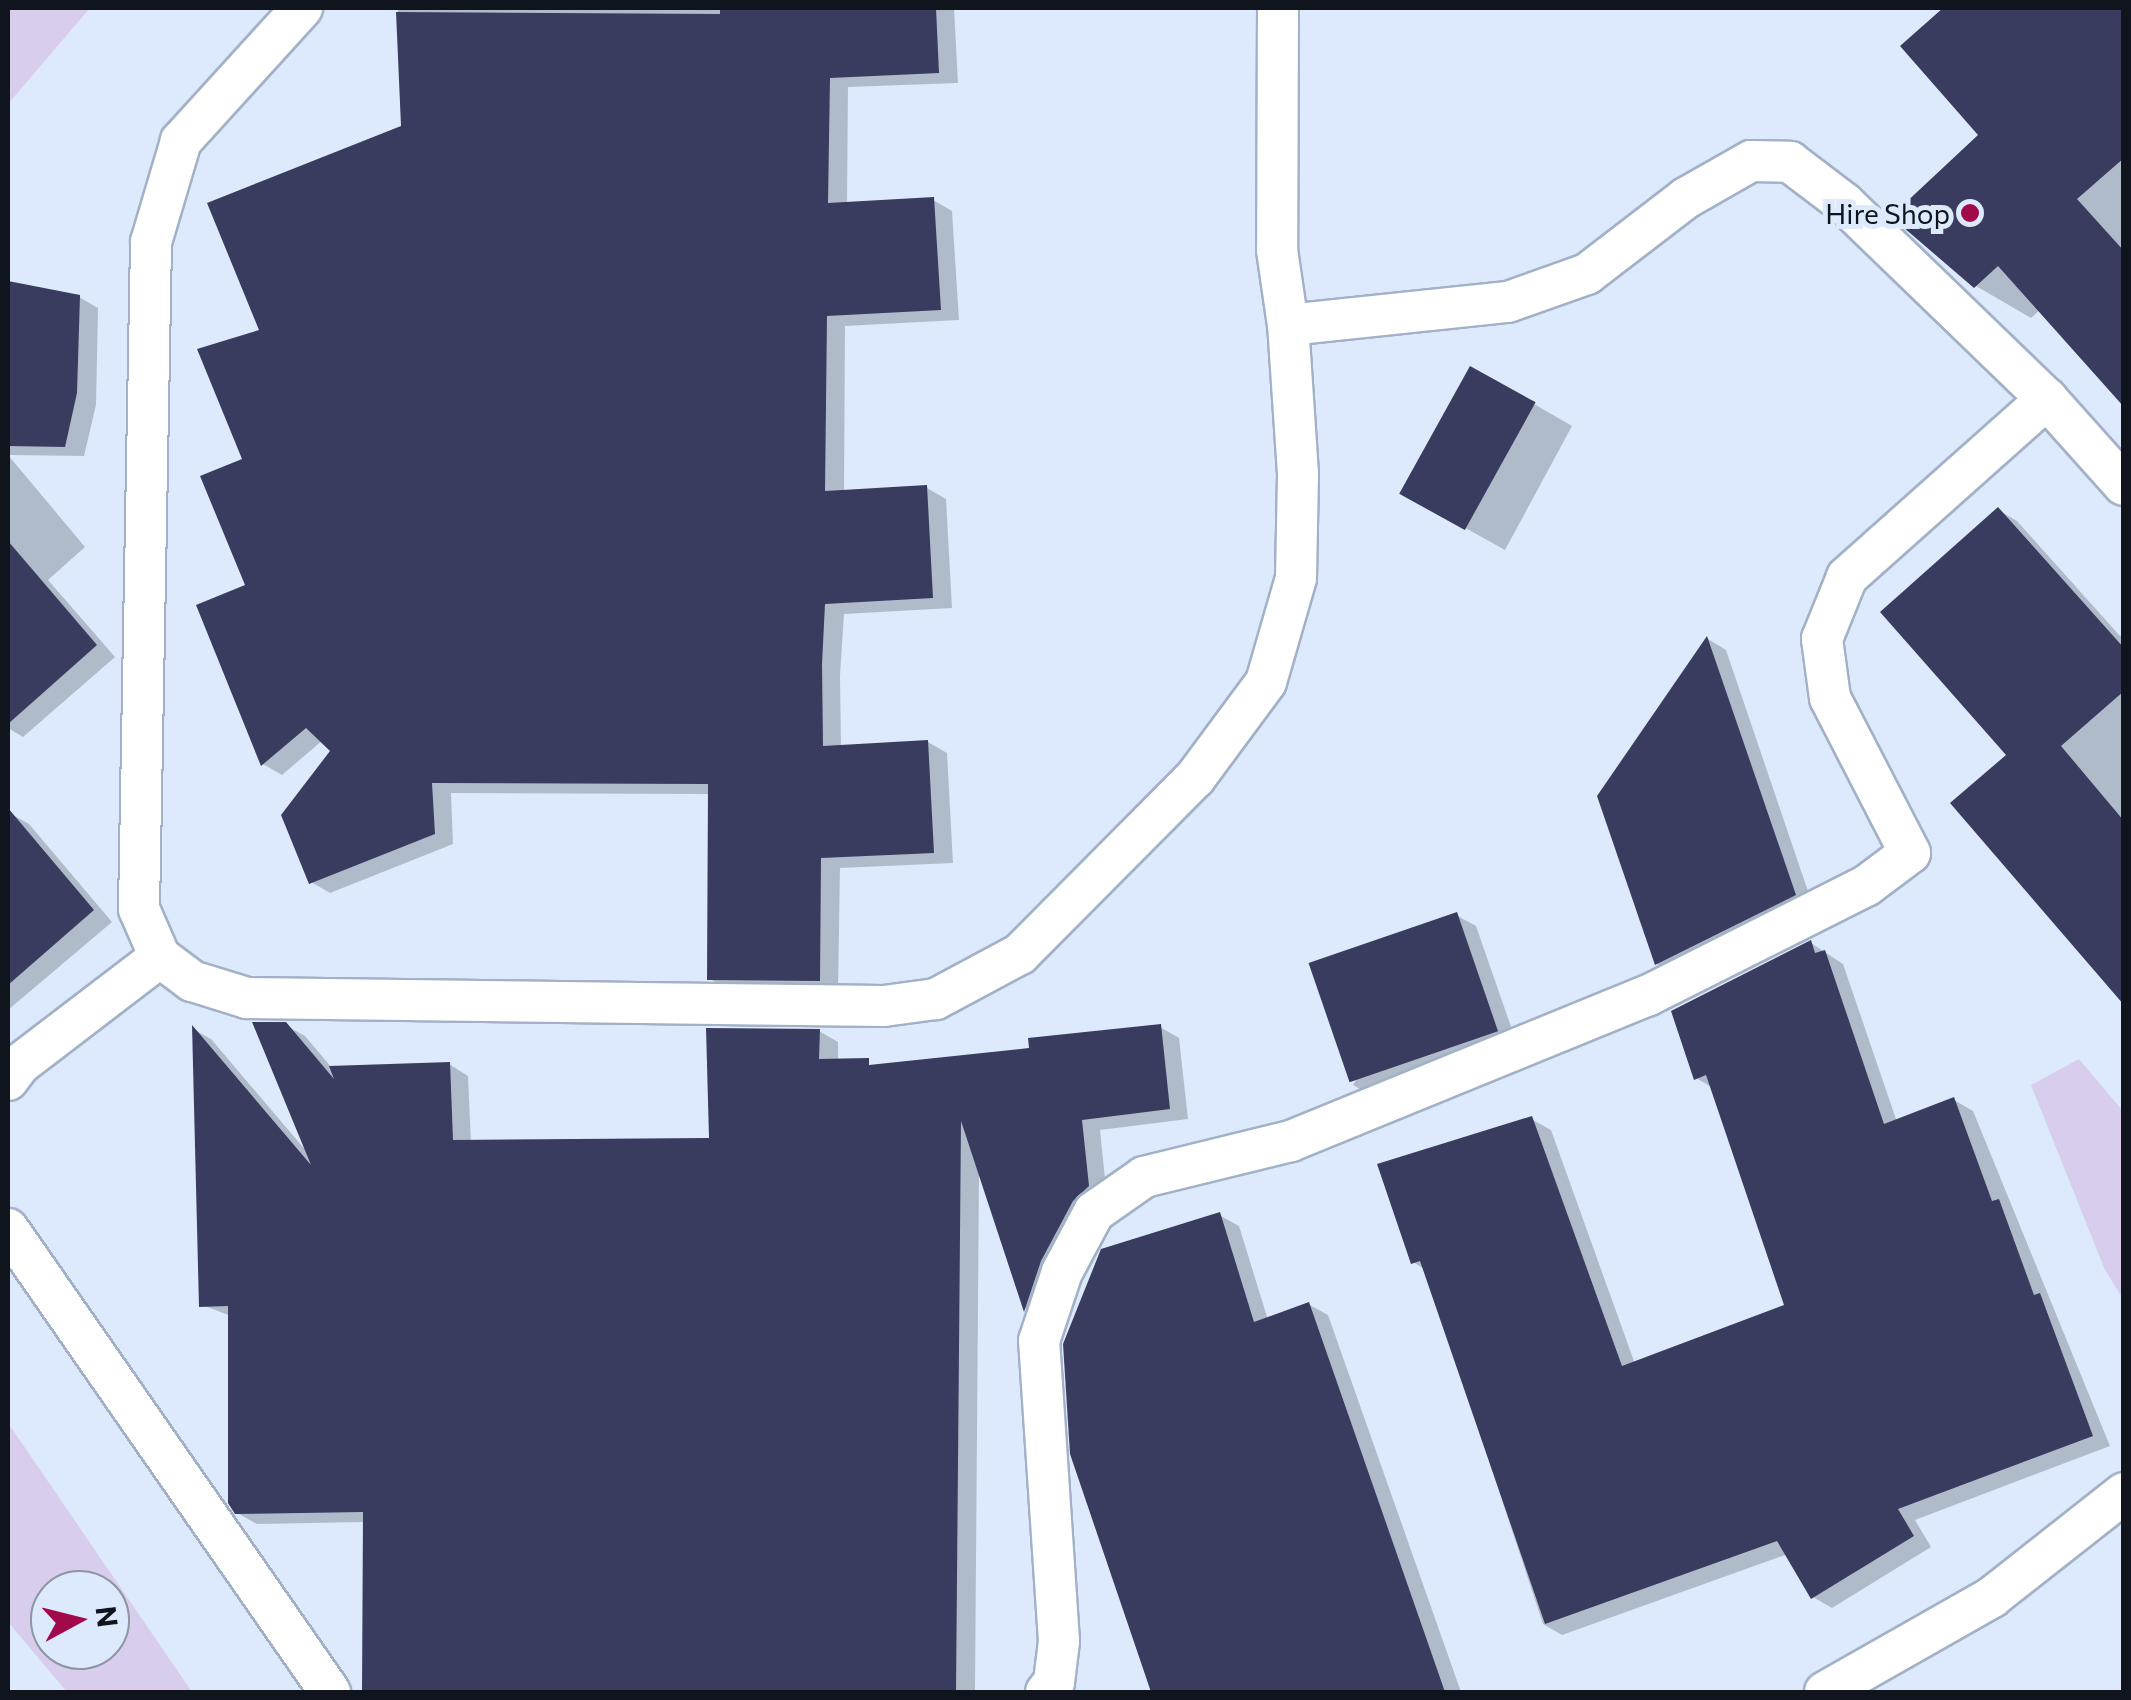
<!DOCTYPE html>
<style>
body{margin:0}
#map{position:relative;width:2131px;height:1700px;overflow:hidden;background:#ddeafd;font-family:Commissioner,sans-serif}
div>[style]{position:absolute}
.green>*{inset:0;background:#d8cdec}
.shadow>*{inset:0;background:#0003}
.building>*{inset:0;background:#393c5f;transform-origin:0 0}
.roads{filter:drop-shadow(2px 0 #a2b1c7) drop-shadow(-2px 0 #a2b1c7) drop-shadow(0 2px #a2b1c7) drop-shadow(0 -2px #a2b1c7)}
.service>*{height:40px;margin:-20px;padding:0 20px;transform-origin:20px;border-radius:20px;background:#fff}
.dots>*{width:28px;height:28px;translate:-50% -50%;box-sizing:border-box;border:5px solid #ddeafd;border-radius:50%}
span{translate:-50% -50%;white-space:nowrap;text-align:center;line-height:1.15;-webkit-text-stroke:10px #ddeafd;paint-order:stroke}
.poi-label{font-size:28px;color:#10151d}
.right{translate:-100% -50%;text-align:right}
.frame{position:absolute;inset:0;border:10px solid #10151d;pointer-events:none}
.north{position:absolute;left:30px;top:1570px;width:100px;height:100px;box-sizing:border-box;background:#ddeafd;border:2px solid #8b95a3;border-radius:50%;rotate:83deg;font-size:28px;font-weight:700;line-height:40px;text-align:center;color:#10151d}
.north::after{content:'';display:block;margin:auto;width:35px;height:45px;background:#a1094b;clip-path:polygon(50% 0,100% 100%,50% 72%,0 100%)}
</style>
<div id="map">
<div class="green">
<div style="clip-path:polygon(8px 8px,90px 8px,8px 104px)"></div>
<div style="clip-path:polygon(2079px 1059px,2123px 1111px,2123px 1299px,2105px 1270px,2031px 1085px)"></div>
<div style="clip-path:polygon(evenodd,8px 1423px,192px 1692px,67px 1692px,8px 1622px,8px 1423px,50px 1590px,110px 1590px,110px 1650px,50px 1650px,50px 1590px)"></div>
</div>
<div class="shadow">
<div style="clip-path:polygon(398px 8px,954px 8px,958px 83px,848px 87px,847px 205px,933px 200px,952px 211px,959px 320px,845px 326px,844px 493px,927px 488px,946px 499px,952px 608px,844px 614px,840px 676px,841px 747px,928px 742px,947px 753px,953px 863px,840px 868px,838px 991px,729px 990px,710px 979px,710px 794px,451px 793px,453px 844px,330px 893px,311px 882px,334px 750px,323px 740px,282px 775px,263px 764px,199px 606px,248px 587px,246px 460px,262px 331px,403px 128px)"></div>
<div style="clip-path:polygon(1947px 8px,2124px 8px,2124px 406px,2040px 310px,2031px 318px,1976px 286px,1981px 135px,1903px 46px)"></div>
<div style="clip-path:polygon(8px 283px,79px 297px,98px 308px,96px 405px,84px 456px,8px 455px)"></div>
<div style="clip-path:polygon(1534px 404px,1572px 426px,1505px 550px,1442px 515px)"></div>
<div style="clip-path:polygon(8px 455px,85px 547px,48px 580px,115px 657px,23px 737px,8px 728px)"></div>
<div style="clip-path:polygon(1998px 510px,2017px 521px,2120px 636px,2124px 633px,2124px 999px,2009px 755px)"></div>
<div style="clip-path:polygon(1708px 639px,1726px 650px,1813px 906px,1676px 975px,1657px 964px)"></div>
<div style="clip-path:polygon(9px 813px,29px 824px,112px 922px,8px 1010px)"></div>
<div style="clip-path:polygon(1456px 915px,1476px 926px,1516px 1041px,1372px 1096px,1353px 1085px)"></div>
<div style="clip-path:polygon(1811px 943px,1843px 964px,1897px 1122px,1954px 1100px,1973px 1111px,2110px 1446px,1915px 1520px,1931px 1547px,1832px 1608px,1813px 1597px,1788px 1554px,1562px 1635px,1543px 1624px,1426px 1270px,1413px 1262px,1531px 1119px,1551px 1130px,1635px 1364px,1788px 1307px,1713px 1088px,1696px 1078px)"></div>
<div style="clip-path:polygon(285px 1025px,305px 1036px,332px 1068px,449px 1064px,468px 1076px,471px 1143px,712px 1140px,819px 1031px,838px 1042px,838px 1061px,880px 1067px,1032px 1051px,1160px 1027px,1179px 1038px,1188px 1119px,1100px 1130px,1107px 1198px,1043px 1320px,1026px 1310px,979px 1171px,975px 1692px,365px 1692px,365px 1522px,257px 1524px,237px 1513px,231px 1316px,202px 1305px,195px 1030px,211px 1039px,307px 1152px)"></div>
<div style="clip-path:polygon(1219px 1215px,1239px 1226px,1268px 1320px,1308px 1304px,1328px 1315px,1461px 1692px,1155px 1692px,1073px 1453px)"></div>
</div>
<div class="building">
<div style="clip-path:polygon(720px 8px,936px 8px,939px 73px,830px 78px,828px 203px,934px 197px,941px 310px,827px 316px,825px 491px,927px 485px,933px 598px,825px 604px,822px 664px,823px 746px,928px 740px,934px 853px,821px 858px,820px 981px,707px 980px,708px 784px,432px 783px,435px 834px,309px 884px,281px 815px,330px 751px,306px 728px,261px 766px,196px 605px,245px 585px,200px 476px,242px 459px,197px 349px,259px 330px,207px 203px,401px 126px,396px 12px,720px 14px)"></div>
<div style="clip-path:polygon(1943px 8px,2124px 8px,2124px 158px,2077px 199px,2124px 251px,2124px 407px,1998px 266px,1974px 288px,1903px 227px,1912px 218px,1901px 207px,1978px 135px,1900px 46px)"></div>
<div style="clip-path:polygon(8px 281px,80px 295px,77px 393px,65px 447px,8px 446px)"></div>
<div style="left:1470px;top:366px;width:75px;height:146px;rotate:29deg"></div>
<div style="clip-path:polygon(1998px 507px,2124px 648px,2124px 691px,2061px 746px,2124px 821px,2124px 1005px,1950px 803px,2006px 755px,1880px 612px)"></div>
<div style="clip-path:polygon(8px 541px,97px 645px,8px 724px)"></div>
<div style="clip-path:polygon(1707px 636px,1796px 895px,1655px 965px,1597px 796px)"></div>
<div style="clip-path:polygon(8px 808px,94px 910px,8px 985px)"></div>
<div style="left:1457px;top:912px;width:126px;height:157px;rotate:71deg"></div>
<div style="clip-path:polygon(1811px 940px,1815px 953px,1825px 950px,1884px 1124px,1954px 1097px,1992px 1201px,1999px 1199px,2034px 1295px,2040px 1293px,2093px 1436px,1898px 1509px,1914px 1536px,1811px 1599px,1777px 1541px,1545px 1624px,1420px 1261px,1411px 1264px,1377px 1164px,1532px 1116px,1622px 1366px,1784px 1305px,1706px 1075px,1694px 1080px,1671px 1011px)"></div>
<div style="clip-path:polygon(252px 1022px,286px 1022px,334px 1079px,329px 1066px,450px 1062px,453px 1140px,709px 1138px,706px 1028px,820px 1029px,819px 1059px,869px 1058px,869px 1065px,1029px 1048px,1028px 1038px,1161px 1024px,1170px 1109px,1082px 1120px,1089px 1186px,1073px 1201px,1041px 1261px,1024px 1312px,961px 1121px,956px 1692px,362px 1692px,363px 1512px,235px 1514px,228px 1503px,228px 1306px,199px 1307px,192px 1025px,311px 1165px)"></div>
<div style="clip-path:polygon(1220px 1212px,1254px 1322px,1309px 1302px,1445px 1692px,1151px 1692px,1070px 1454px,1063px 1344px,1101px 1249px)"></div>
</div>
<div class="roads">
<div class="service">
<div style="left:302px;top:8px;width:180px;rotate:132.3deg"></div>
<div style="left:181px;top:141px;width:105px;rotate:106.5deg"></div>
<div style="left:151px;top:242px;width:667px;rotate:91.03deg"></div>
<div style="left:139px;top:909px;width:52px;rotate:66.4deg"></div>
<div style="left:160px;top:957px;width:40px;rotate:37deg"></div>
<div style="left:192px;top:981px;width:58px;rotate:17.2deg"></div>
<div style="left:247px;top:998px;width:637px;rotate:0.72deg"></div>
<div style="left:884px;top:1006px;width:52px;rotate:-7.7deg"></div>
<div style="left:936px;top:999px;width:95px;rotate:-28.2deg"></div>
<div style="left:1020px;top:954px;width:248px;rotate:-45.2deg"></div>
<div style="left:1195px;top:778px;width:119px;rotate:-53.5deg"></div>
<div style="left:1266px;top:682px;width:108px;rotate:-73.9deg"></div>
<div style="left:1296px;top:578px;width:104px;rotate:-88.9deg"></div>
<div style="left:1298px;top:474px;width:149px;rotate:-93.8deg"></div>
<div style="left:1278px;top:8px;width:242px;rotate:90.2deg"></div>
<div style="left:1277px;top:250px;width:76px;rotate:81.7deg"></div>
<div style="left:1288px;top:325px;width:221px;rotate:-6deg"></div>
<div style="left:1508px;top:302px;width:84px;rotate:-19.5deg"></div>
<div style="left:1587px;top:274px;width:125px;rotate:-37.5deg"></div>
<div style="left:1686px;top:198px;width:75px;rotate:-29.6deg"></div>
<div style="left:1751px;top:161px;width:39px;rotate:1deg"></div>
<div style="left:1790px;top:162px;width:68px;rotate:37.2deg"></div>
<div style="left:1844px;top:203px;width:282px;rotate:44deg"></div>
<div style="left:2047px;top:399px;width:115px;rotate:48.2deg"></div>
<div style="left:8px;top:1080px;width:20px;rotate:-53deg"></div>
<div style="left:20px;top:1064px;width:176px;rotate:-37.4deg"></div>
<div style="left:8px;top:1229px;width:564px;rotate:55.18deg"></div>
<div style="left:1046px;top:1692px;width:13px;rotate:-51deg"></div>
<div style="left:1054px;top:1682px;width:41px;rotate:-83deg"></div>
<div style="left:1059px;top:1641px;width:301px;rotate:-93.8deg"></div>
<div style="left:1039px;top:1341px;width:73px;rotate:-71.6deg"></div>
<div style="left:1062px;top:1272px;width:68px;rotate:-61.9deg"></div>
<div style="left:1094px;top:1212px;width:61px;rotate:-35deg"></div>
<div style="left:1144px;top:1177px;width:151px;rotate:-13.8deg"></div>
<div style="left:1291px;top:1141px;width:384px;rotate:-22.2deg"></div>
<div style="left:1647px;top:996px;width:245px;rotate:-26.7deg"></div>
<div style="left:1866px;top:886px;width:55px;rotate:-36.9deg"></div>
<div style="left:1910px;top:853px;width:174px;rotate:-117.3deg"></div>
<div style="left:1830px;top:698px;width:60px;rotate:-97.7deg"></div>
<div style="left:1822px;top:639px;width:67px;rotate:-68deg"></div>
<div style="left:1847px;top:577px;width:268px;rotate:-41.7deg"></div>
<div style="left:1825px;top:1692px;width:192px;rotate:-29.6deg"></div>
<div style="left:1992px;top:1597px;width:168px;rotate:-38.2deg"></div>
</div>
</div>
<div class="dots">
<div style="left:1970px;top:213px;background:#a1094b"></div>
</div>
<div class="poi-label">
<span class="right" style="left:1950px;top:213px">Hire Shop</span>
</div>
<div class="frame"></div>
<div class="north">N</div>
</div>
